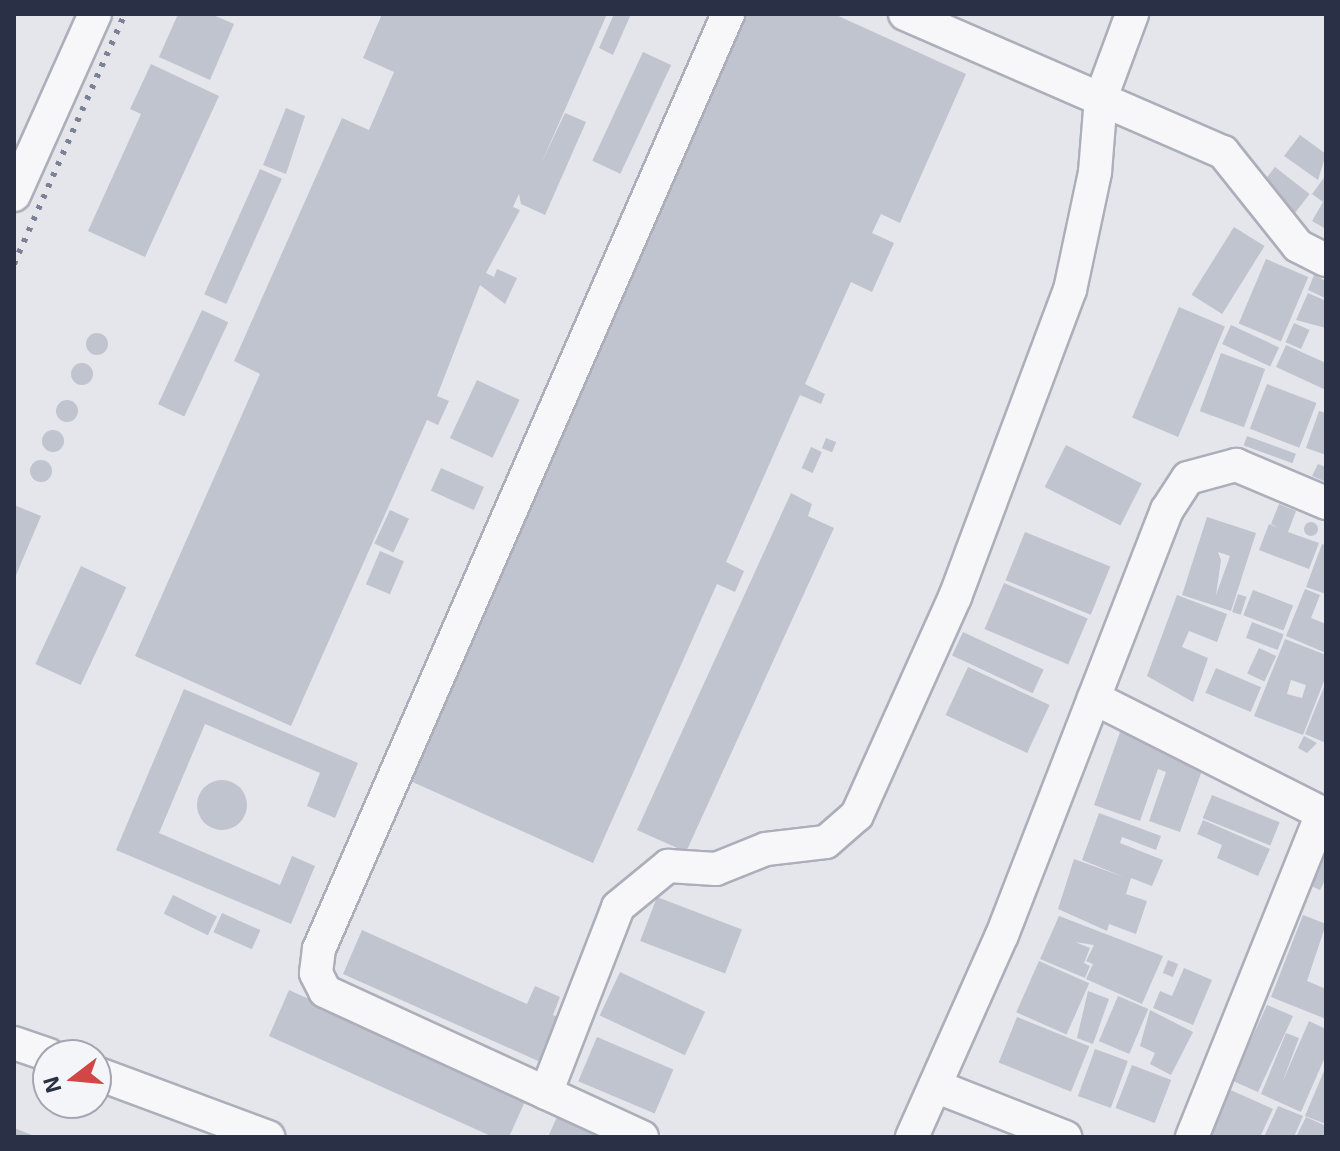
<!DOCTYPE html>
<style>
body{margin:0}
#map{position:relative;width:1340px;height:1151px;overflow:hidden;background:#e4e6ec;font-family:"Exo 2",sans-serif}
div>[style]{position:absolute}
.building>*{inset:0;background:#c0c4cf;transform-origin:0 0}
.round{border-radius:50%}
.roads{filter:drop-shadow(2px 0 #acafba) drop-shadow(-2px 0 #acafba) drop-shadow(0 2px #acafba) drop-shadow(0 -2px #acafba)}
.minor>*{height:32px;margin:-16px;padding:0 16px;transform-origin:16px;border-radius:16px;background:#f7f7fa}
.rail>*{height:6px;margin-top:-3px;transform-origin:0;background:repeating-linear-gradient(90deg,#7c8296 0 4px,transparent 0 12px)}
span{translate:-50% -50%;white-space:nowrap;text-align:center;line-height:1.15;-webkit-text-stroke:7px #f4f5f9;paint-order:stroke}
.frame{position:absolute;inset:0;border:16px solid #2a3045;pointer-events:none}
.north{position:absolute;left:32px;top:1039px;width:80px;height:80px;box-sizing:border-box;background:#f4f5f9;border:2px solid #a3a6b1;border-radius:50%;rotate:254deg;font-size:22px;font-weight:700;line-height:32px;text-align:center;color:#2a3045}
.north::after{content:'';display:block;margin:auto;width:28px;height:36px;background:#d34647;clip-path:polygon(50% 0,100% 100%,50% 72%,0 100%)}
</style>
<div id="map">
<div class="building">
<div style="clip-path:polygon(178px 14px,211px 14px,234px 24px,210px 80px,159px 57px)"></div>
<div style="clip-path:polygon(382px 14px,607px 14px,541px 164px,565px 113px,586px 122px,545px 215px,521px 204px,519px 194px,513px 207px,520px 210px,486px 273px,494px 277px,497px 269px,517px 278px,505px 304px,480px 285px,437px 396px,449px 401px,438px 425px,427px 420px,291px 726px,135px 656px,260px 374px,234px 361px,342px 118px,369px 130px,394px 72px,363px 58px)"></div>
<div style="clip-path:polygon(614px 14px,631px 14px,613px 55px,599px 48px)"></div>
<div style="clip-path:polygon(735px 14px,834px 14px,966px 74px,900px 223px,881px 214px,872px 233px,894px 243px,872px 292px,851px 282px,805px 384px,825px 394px,821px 404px,800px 395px,726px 562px,744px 571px,735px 592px,717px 584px,593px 863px,397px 775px)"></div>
<div style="left:643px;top:52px;width:31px;height:120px;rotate:25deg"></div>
<div style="clip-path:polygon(151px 64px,219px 96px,145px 257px,88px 231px,141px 114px,130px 109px)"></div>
<div style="clip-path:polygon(286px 108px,305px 116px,286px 174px,263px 165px)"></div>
<div style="clip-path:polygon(1300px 135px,1326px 154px,1318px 180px,1284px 156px)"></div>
<div style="left:1275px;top:167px;width:44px;height:30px;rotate:38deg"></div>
<div style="left:260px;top:169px;width:24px;height:137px;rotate:24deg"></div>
<div style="clip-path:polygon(1326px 175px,1326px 229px,1312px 221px,1323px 202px,1312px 194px)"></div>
<div style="left:1234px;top:227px;width:36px;height:80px;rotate:32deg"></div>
<div style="left:1266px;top:259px;width:46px;height:70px;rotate:23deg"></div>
<div style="clip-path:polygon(1314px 275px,1326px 281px,1325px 298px,1308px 290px)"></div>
<div style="clip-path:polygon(1308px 293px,1326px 301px,1326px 328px,1296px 320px)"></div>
<div style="left:1179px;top:307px;width:50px;height:120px;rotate:23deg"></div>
<div style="left:202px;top:310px;width:29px;height:104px;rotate:25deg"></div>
<div style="left:1294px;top:323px;width:17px;height:21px;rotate:24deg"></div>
<div style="left:1231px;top:325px;width:53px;height:21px;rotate:25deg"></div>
<div class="round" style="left:86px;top:333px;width:22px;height:22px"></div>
<div style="clip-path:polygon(1286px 345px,1326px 363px,1326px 390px,1276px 367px)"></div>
<div style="left:1221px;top:353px;width:47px;height:62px;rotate:20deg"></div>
<div class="round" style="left:71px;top:363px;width:22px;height:22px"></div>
<div style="left:477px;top:380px;width:47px;height:64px;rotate:25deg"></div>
<div style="left:1267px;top:384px;width:53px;height:48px;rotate:21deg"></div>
<div class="round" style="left:56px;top:400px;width:22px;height:22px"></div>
<div style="clip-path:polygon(1319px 411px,1326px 413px,1326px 455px,1306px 448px)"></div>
<div class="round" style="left:42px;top:430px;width:22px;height:22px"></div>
<div style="left:1247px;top:436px;width:52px;height:10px;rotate:20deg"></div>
<div style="left:826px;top:438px;width:11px;height:11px;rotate:22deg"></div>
<div style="left:1066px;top:445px;width:85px;height:47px;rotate:27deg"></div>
<div style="left:811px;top:447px;width:12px;height:23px;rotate:24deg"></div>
<div class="round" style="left:30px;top:460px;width:22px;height:22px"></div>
<div style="clip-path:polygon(1318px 464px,1326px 467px,1326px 482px,1312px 476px)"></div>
<div style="left:441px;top:468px;width:47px;height:25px;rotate:24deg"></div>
<div style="clip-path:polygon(791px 493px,812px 504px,808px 516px,834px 528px,686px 852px,637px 830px)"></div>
<div style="clip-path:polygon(1279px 504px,1296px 511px,1288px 532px,1319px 543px,1309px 569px,1259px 550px,1269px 524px,1279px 528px,1271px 524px)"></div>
<div style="clip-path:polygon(14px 505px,41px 516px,14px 580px)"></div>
<div style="left:390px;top:510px;width:21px;height:37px;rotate:25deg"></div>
<div style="clip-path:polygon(evenodd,1207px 517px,1256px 533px,1231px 611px,1182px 595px,1207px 517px,1218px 552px,1230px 556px,1216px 595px,1221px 560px,1218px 552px)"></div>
<div class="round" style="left:1304px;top:522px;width:14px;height:14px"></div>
<div style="left:1025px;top:532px;width:92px;height:52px;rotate:22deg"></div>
<div style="clip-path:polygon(1322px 544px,1326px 545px,1326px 594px,1306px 587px)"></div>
<div style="left:380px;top:551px;width:26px;height:36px;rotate:23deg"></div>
<div style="left:81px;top:566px;width:50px;height:108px;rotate:25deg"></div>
<div style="left:1004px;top:583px;width:91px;height:50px;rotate:23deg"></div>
<div style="clip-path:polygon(1305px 589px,1320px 595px,1311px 618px,1326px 624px,1326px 653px,1286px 636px)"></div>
<div style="left:1253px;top:590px;width:43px;height:27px;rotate:21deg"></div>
<div style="left:1238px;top:594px;width:9px;height:19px;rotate:18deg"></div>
<div style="clip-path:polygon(1177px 595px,1227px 614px,1217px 642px,1189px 631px,1182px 647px,1208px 658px,1193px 702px,1147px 676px)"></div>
<div style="left:1252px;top:622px;width:34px;height:17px;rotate:21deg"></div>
<div style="left:963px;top:632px;width:89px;height:26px;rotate:25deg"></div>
<div style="clip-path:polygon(evenodd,1285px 639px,1326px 655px,1326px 676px,1303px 735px,1254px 716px,1285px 639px,1291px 680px,1306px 685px,1302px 698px,1287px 694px,1291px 680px)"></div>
<div style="left:1259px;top:648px;width:19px;height:28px;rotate:25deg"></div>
<div style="left:968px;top:667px;width:90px;height:53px;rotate:25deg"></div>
<div style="left:1216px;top:668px;width:49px;height:27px;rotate:23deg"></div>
<div style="clip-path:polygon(1326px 682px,1326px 743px,1305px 734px)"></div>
<div style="clip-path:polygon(184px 689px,358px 763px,335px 818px,307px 806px,320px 773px,205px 724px,159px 833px,280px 885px,292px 856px,315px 866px,291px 924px,116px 850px)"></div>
<div style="clip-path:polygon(1120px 732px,1205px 762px,1180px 832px,1149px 821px,1166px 772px,1158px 769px,1140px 821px,1094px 805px)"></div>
<div style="clip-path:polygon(1304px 736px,1317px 743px,1307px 753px,1298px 748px)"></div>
<div class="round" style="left:197px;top:780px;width:50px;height:50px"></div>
<div style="left:1212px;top:795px;width:73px;height:25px;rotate:22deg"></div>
<div style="clip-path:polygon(1099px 813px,1161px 836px,1156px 850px,1122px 837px,1120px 843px,1163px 860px,1152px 886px,1131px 878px,1126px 894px,1147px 901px,1136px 934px,1109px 924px,1107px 931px,1058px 909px,1074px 859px,1124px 877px,1082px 860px)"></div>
<div style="clip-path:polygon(1203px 820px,1270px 849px,1258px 876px,1217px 858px,1222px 845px,1197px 834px)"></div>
<div style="clip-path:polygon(1326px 846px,1326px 878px,1320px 890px,1309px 885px)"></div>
<div style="left:173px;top:895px;width:49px;height:21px;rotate:26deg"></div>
<div style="left:657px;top:897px;width:91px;height:47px;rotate:21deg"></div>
<div style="left:222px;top:913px;width:42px;height:21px;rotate:24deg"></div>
<div style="clip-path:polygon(1303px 915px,1326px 924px,1307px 981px,1326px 989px,1326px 1019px,1271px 997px)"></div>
<div style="clip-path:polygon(1059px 916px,1163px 956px,1142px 1004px,1086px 979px,1093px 964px,1086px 961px,1094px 945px,1075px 942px,1090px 948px,1084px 963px,1090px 966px,1085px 978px,1040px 959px)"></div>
<div style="clip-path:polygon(362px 930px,527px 1004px,535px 986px,560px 997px,553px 1015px,565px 1020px,545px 1064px,343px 974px)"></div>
<div style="left:1168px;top:960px;width:11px;height:14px;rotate:22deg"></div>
<div style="left:1039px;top:961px;width:55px;height:56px;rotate:24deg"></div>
<div style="clip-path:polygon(1184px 968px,1212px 980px,1193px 1025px,1153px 1008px,1160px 991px,1172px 996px)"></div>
<div style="left:620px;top:972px;width:94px;height:48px;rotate:25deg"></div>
<div style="clip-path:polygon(289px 990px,527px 1097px,509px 1137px,493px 1137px,269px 1036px)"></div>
<div style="clip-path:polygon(1088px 991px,1109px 999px,1093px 1044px,1077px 1038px)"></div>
<div style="left:1118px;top:996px;width:33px;height:49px;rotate:23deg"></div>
<div style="clip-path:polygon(1267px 1005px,1293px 1016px,1258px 1092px,1233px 1081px,1244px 1056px,1236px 1052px,1242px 1038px,1250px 1042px)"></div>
<div style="clip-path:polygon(1150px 1010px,1193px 1032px,1171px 1075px,1150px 1064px,1155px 1053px,1140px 1046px)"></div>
<div style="left:1017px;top:1017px;width:78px;height:49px;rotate:22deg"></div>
<div style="clip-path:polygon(1309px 1021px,1326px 1029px,1326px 1055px,1301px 1112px,1261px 1094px,1286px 1033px,1299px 1038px,1282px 1083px)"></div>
<div style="left:597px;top:1037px;width:83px;height:48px;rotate:23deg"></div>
<div style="left:1095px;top:1049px;width:35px;height:50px;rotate:20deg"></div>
<div style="left:1132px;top:1065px;width:42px;height:46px;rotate:21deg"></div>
<div style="clip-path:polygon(1326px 1066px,1326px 1124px,1305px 1116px)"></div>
<div style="clip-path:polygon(1224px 1087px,1273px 1109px,1260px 1137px,1201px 1137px)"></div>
<div style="clip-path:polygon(1278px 1106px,1303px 1116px,1294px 1137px,1264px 1137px)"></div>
<div style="clip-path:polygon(561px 1108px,627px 1137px,548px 1137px)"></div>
<div style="clip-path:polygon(1306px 1117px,1326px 1126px,1326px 1137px,1296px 1137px)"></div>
<div style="clip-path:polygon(14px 1128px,37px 1137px,14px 1137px)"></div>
</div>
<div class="roads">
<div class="minor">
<div style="left:905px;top:14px;width:347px;rotate:23.5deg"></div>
<div style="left:1223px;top:152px;width:120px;rotate:51.4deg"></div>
<div style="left:1298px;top:246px;width:31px;rotate:27deg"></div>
<div style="left:14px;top:195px;width:198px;rotate:-65.9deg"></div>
<div style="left:1094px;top:698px;width:260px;rotate:26.8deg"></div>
<div style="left:14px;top:1043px;width:36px;rotate:19deg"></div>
<div style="left:96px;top:1073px;width:184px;rotate:20.4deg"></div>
<div style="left:935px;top:1086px;width:140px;rotate:21.4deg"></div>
<div style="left:546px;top:1093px;width:199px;rotate:-68.8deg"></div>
<div style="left:618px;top:907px;width:65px;rotate:-39.4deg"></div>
<div style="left:668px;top:866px;width:48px;rotate:3.6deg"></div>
<div style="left:716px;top:869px;width:54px;rotate:-21.8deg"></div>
<div style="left:766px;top:849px;width:60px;rotate:-6.7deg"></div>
<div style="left:826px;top:842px;width:41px;rotate:-41.1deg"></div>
<div style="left:857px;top:815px;width:239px;rotate:-65.8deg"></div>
<div style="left:955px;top:597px;width:328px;rotate:-69.5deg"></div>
<div style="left:1070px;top:290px;width:121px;rotate:-78deg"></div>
<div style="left:1095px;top:172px;width:74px;rotate:-85.4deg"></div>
<div style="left:1101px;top:98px;width:90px;rotate:-69.7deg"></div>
<div style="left:642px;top:1137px;width:349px;rotate:-155.3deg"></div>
<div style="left:325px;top:991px;width:20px;rotate:-117deg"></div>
<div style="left:316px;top:973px;width:24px;rotate:-83deg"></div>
<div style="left:319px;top:949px;width:1021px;rotate:-66.37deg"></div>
<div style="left:912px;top:1137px;width:221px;rotate:-66deg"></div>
<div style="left:1002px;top:935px;width:456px;rotate:-68.8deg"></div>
<div style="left:1167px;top:510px;width:38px;rotate:-57deg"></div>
<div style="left:1188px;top:478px;width:50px;rotate:-15.2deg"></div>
<div style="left:1236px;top:465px;width:98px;rotate:22.9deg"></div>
<div style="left:1192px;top:1137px;width:348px;rotate:-68.1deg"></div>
</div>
</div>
<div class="rail">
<div style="left:14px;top:264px;width:274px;rotate:-66.1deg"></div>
</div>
<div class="frame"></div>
<div class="north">N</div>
</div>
